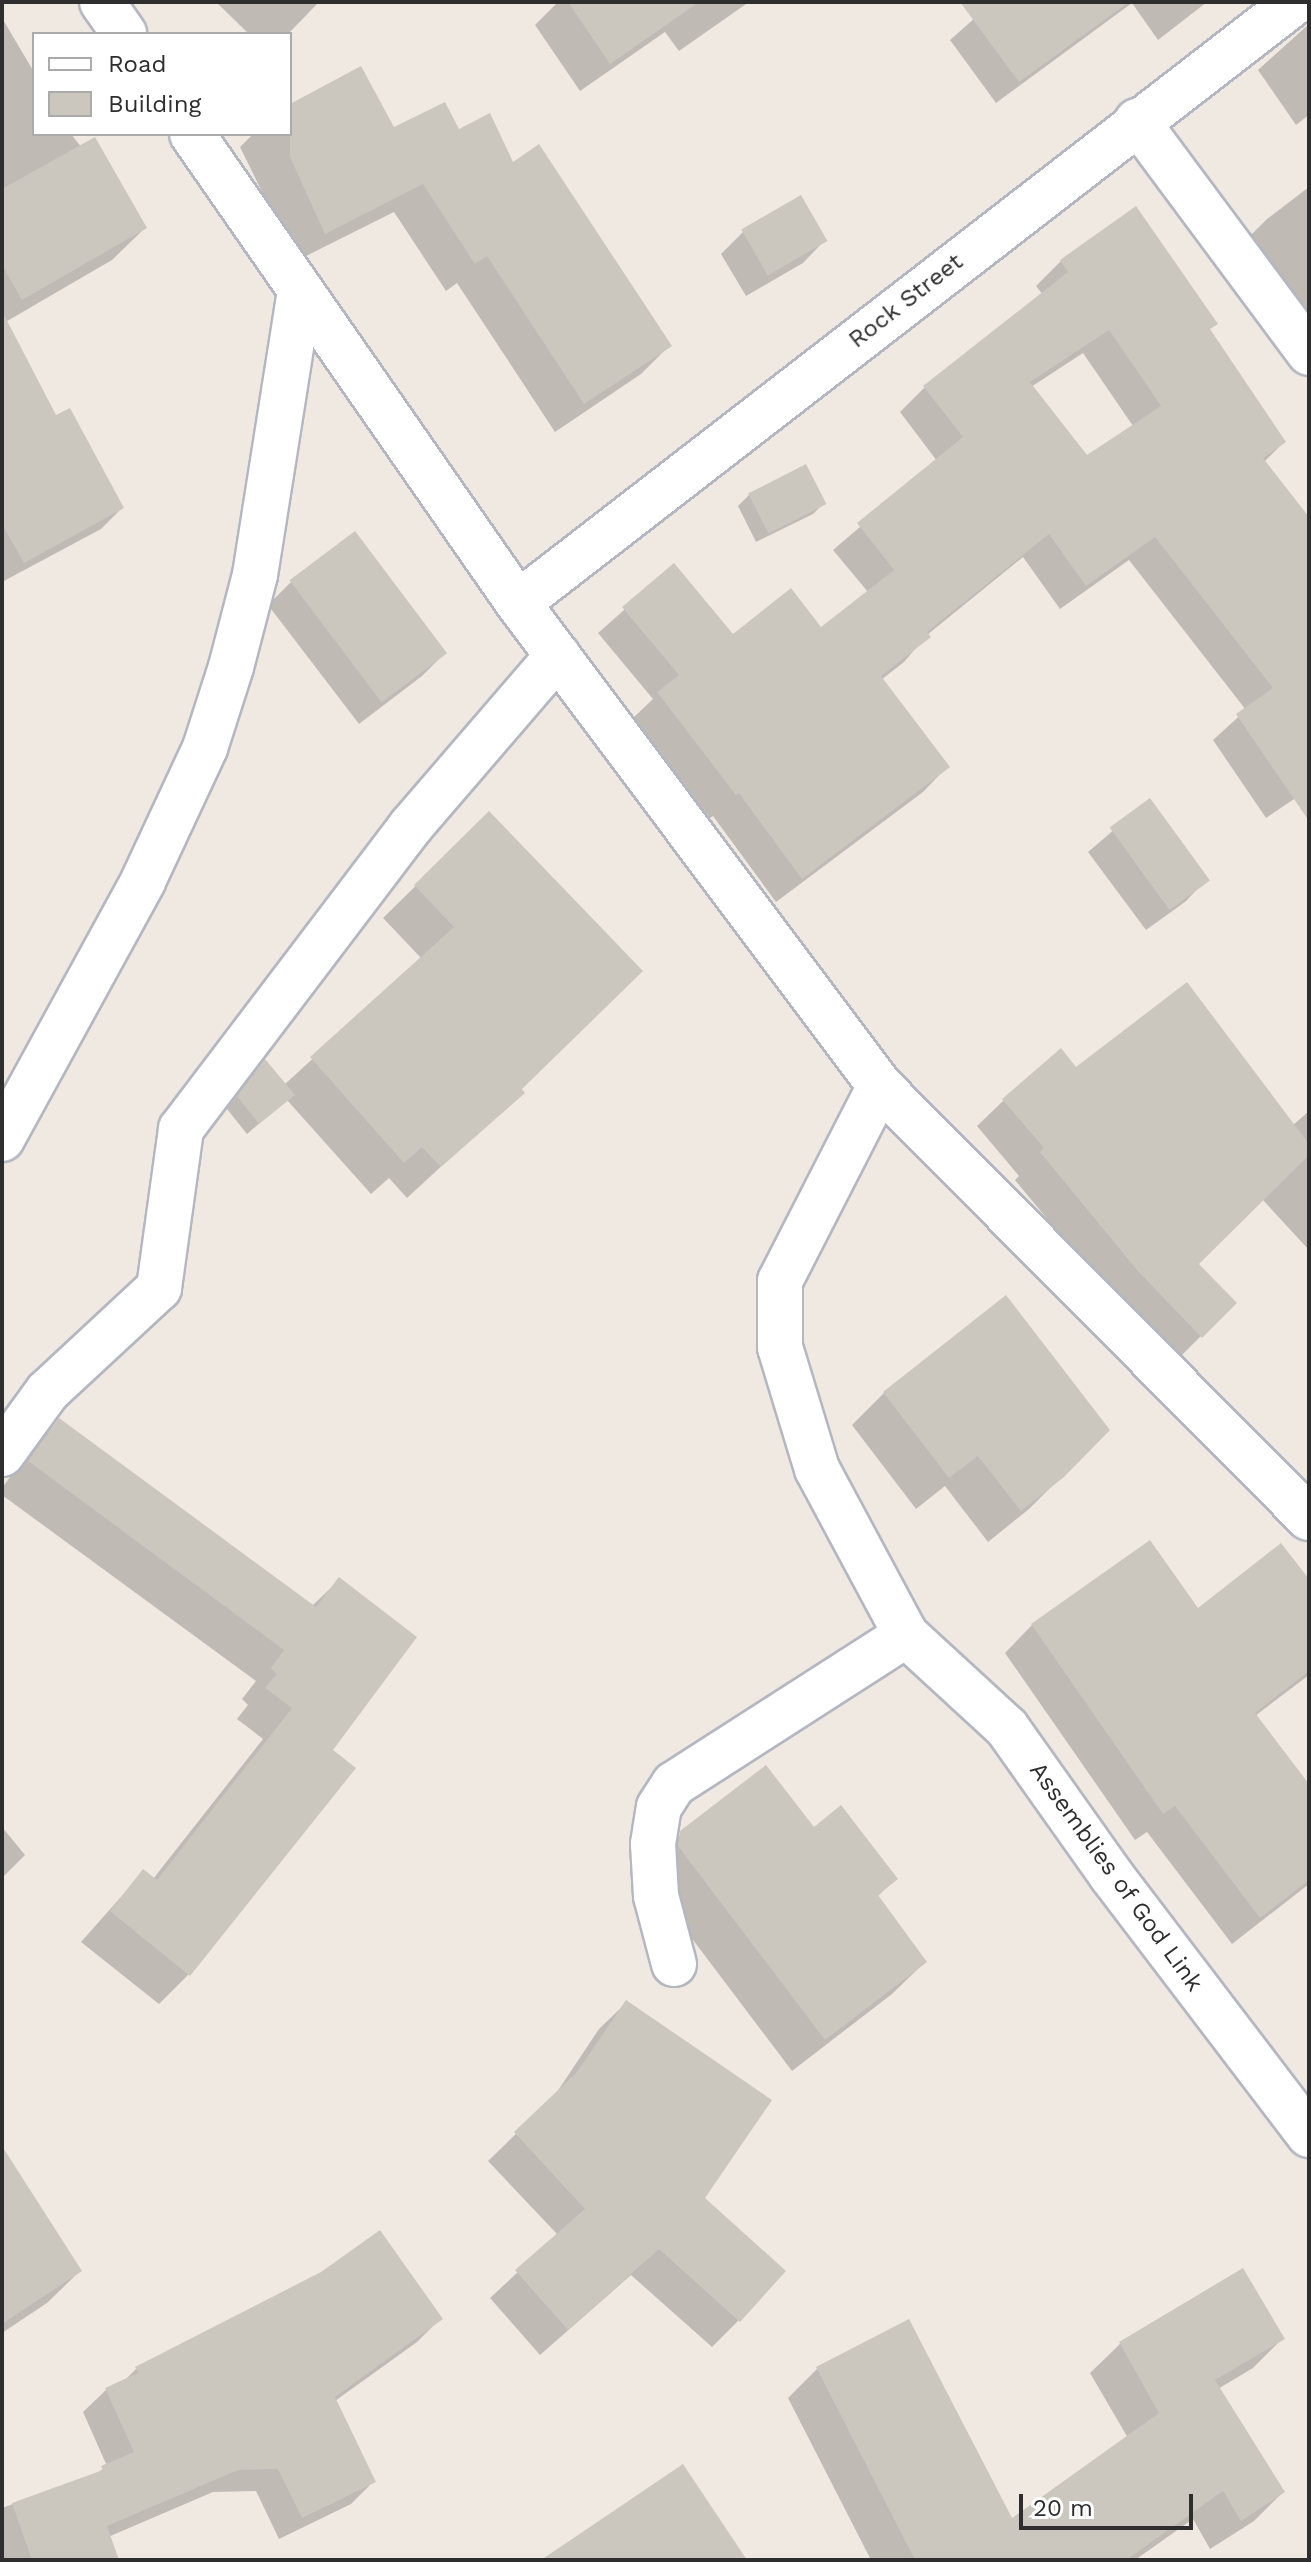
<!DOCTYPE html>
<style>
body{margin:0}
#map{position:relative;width:1311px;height:2562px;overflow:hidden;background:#efe9e1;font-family:"Work Sans",sans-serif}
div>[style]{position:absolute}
.shadow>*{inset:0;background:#0003}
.building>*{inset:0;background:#cbc7bf;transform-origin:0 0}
.roads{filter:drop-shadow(2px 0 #b4b7c1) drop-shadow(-2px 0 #b4b7c1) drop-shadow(0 2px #b4b7c1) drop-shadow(0 -2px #b4b7c1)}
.minor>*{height:44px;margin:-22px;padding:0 22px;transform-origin:22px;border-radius:22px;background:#fff}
span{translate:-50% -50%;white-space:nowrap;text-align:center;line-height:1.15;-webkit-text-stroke:6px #fff;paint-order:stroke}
.street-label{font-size:24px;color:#2e2e2e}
.frame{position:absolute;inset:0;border:4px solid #2e2e2e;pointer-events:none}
.legend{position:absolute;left:32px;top:32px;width:260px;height:104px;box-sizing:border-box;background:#fff;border:2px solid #ababab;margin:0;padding:10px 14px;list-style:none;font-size:24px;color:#2e2e2e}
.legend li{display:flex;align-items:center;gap:16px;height:40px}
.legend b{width:40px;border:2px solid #ababab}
.scale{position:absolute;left:1019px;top:2494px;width:174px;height:36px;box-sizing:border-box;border:4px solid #2e2e2e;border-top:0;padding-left:10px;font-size:24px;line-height:28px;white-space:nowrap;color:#2e2e2e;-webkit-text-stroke:6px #fff;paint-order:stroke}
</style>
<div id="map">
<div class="shadow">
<div style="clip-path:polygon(216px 2px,319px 2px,288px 34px,249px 34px)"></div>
<div style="clip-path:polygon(558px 2px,749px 2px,679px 51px,665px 32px,580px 91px,535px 25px)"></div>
<div style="clip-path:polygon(993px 2px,1207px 2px,1158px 40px,1132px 3px,996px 103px,950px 40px)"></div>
<div style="clip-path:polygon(2px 18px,34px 72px,34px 134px,71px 134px,145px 228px,112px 260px,2px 324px)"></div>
<div style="clip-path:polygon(1309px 24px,1309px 115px,1296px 125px,1258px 70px)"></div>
<div style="clip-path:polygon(290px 107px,393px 130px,458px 132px,669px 346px,641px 374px,555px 432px,457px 283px,446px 291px,394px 212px,296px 261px,240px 147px,253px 134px,290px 134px)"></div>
<div style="clip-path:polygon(1309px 187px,1309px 350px,1235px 251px,1267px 219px)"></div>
<div style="clip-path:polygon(744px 231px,825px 240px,803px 263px,746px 296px,721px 254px)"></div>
<div style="clip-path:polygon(evenodd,1061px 261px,1208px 330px,1284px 442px,1264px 462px,1309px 521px,1309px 789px,1266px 818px,1213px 740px,1246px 710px,1129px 560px,1060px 609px,1023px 557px,927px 635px,904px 662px,881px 680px,947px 767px,923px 792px,776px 902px,713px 816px,710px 818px,633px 718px,653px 699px,598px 633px,674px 566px,732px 636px,820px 630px,868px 592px,833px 550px,937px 461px,900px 412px,924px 388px,1043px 295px,1036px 286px,1061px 261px,1083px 353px,1133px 426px,1086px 458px,1031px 387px,1083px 353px)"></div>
<div style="clip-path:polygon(2px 386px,56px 418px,122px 508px,101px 529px,2px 582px)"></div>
<div style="clip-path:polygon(749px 495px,824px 503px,813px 514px,756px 542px,738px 506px)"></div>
<div style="clip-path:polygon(291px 582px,445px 653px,422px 676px,359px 724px,268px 605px)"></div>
<div style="clip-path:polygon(1149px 800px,1207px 879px,1185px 902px,1146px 930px,1088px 852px)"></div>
<div style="clip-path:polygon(489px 814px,522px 1092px,407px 1198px,389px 1178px,371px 1194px,287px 1100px,247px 1134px,227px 1109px,254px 1073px,284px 1085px,422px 959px,383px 918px)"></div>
<div style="clip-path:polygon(1076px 1070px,1292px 1126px,1309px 1111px,1309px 1250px,1262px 1199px,1196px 1264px,1234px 1303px,1175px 1362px,1111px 1296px,1015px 1180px,1019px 1176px,977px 1126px,1004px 1100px)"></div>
<div style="clip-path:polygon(884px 1393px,1108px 1430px,1029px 1509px,988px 1542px,945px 1486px,916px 1509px,852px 1425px)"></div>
<div style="clip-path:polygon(59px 1421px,312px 1606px,339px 1580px,331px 1750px,189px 1974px,159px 2004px,81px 1942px,143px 1872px,153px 1879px,263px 1739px,237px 1719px,248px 1705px,242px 1699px,256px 1681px,2px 1495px,2px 1488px,29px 1451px)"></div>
<div style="clip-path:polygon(1149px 1542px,1197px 1611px,1309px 1582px,1309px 1675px,1255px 1716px,1309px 1787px,1309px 1884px,1232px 1944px,1147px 1832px,1135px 1840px,1005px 1653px,1032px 1625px)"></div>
<div style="clip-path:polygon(2px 1827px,25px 1855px,2px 1878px)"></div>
<div style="clip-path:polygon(813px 1829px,895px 1879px,877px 1897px,925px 1962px,892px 1994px,792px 2071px,647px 1879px,649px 1866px,682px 1833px)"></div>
<div style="clip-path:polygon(626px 2003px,703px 2199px,739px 2320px,712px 2347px,631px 2275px,540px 2355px,490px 2298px,558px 2235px,488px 2161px,553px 2098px,599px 2029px)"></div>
<div style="clip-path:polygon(2px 2150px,80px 2271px,47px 2303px,2px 2333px)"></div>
<div style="clip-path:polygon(1242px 2271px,1282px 2339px,1253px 2368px,1218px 2389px,1283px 2492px,1254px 2521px,1210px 2549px,1193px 2519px,1135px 2560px,871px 2560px,788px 2398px,818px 2368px,1011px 2521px,1128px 2438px,1090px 2373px,1120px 2344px)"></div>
<div style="clip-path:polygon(440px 2319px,417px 2342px,335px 2401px,374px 2481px,351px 2504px,279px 2539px,256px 2491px,213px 2492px,108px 2537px,117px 2560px,2px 2560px,2px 2508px,96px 2474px,107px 2466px,83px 2412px,106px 2390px,124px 2381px,136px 2369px)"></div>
</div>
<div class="building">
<div style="clip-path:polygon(568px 2px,699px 2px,610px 64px)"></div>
<div style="clip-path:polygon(960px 2px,1129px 2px,1019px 82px)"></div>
<div style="clip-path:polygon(361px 66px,394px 127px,445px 102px,459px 129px,490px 113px,513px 162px,539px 144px,672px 346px,584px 404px,487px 256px,475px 264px,423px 184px,325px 234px,290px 157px,290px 104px)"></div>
<div style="clip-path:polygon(95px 137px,147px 228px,22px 300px,2px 265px,2px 189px)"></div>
<div style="left:801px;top:195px;width:53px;height:69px;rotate:60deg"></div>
<div style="clip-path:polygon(evenodd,1136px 206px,1218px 324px,1210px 329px,1286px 442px,1263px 458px,1309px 517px,1309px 821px,1236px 714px,1273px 688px,1155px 537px,1086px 586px,1049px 534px,927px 632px,931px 637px,881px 676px,950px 767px,802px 879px,739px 793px,736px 795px,657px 692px,679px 675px,622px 607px,674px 563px,733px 634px,791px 588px,821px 627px,894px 570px,857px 523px,963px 437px,923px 386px,1068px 272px,1060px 260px,1136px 206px,1109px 330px,1161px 406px,1087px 455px,1030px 382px,1109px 330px)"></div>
<div style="clip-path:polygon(2px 311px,56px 415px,70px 408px,124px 508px,24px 563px,2px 524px)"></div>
<div style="left:806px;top:464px;width:45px;height:65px;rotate:63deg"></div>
<div style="left:355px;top:531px;width:153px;height:82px;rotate:53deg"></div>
<div style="left:1150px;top:798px;width:102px;height:50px;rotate:54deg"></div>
<div style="clip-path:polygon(489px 811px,643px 971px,522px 1089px,525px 1093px,441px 1167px,422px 1147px,404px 1163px,310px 1057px,454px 927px,414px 885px)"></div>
<div style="clip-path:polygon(1187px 982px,1309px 1144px,1309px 1155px,1199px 1264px,1237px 1303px,1202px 1338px,1137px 1270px,1040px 1152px,1044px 1148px,1002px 1099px,1061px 1048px,1076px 1067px)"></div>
<div style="clip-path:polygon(265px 1059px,295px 1095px,259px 1124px,237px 1096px)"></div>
<div style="clip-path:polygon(1006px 1295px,1110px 1430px,1064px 1477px,1021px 1511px,978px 1456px,949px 1478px,883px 1392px)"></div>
<div style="clip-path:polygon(59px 1418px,316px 1607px,339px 1577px,417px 1637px,333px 1750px,356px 1768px,190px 1976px,110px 1911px,143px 1869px,157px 1880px,292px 1708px,265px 1688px,277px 1674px,271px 1668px,284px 1650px,28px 1461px)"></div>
<div style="clip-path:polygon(1150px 1540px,1198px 1608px,1281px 1543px,1309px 1579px,1309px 1671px,1255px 1713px,1309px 1784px,1309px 1880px,1260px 1918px,1175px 1806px,1163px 1814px,1031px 1624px)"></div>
<div style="clip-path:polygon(766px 1765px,814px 1827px,841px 1805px,898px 1879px,878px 1895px,927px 1962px,825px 2040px,678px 1846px,680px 1831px)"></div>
<div style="clip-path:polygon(626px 2000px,772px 2100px,705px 2198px,786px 2271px,740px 2322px,659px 2249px,568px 2330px,515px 2270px,585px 2209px,514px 2132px,577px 2072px)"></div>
<div style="clip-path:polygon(2px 2146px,82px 2271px,2px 2324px)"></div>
<div style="clip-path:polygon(380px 2230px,443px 2319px,335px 2397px,376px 2482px,302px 2518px,278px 2469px,238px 2470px,107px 2526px,119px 2560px,32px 2560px,12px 2503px,103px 2470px,101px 2466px,134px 2452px,105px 2388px,138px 2373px,135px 2367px,321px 2272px)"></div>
<div style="clip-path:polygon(1243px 2268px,1285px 2339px,1215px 2380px,1285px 2492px,1241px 2521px,1223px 2491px,1126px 2560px,915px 2560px,816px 2367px,909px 2319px,1012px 2518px,1159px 2413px,1119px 2342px)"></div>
<div style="clip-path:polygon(683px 2464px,747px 2560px,541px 2560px)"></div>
</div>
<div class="roads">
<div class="minor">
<div style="left:102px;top:2px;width:39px;rotate:55deg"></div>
<div style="left:1137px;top:121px;width:289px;rotate:53.4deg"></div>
<div style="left:192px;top:134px;width:571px;rotate:55.2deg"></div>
<div style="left:518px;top:603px;width:604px;rotate:53.15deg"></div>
<div style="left:880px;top:1086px;width:609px;rotate:45.2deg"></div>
<div style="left:518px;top:603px;width:982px;rotate:-37.72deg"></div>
<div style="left:2px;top:1139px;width:294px;rotate:-61.3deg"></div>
<div style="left:143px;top:881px;width:147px;rotate:-65deg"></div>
<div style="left:205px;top:748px;width:85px;rotate:-72.2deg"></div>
<div style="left:231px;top:667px;width:95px;rotate:-75.4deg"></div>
<div style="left:255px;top:575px;width:287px;rotate:-81deg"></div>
<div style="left:2px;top:1454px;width:77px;rotate:-54deg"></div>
<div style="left:47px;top:1392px;width:153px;rotate:-42.9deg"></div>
<div style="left:159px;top:1288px;width:161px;rotate:-82.1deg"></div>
<div style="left:181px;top:1129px;width:380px;rotate:-52.8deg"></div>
<div style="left:411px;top:826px;width:225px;rotate:-49.3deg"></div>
<div style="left:906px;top:1635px;width:137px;rotate:42.6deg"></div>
<div style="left:1007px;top:1728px;width:180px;rotate:54.7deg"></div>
<div style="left:1111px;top:1875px;width:327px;rotate:52.7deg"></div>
<div style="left:674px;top:1964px;width:70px;rotate:-104.8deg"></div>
<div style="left:656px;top:1896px;width:52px;rotate:-93.3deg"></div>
<div style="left:653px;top:1844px;width:37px;rotate:-81deg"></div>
<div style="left:659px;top:1807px;width:27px;rotate:-57deg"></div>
<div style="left:674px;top:1784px;width:276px;rotate:-32.7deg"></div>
<div style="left:906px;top:1635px;width:188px;rotate:-118.2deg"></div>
<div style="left:817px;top:1469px;width:127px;rotate:-106.9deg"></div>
<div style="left:780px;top:1347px;width:66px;rotate:-90deg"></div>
<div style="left:780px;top:1281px;width:219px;rotate:-62.9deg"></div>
</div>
</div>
<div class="street-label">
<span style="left:906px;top:301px;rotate:-38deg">Rock Street</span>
<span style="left:1116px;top:1877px;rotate:54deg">Assemblies of God Link</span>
</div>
<div class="frame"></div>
<ul class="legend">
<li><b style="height:10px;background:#fff"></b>Road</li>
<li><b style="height:22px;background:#cbc7bf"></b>Building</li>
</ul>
<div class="scale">20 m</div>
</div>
